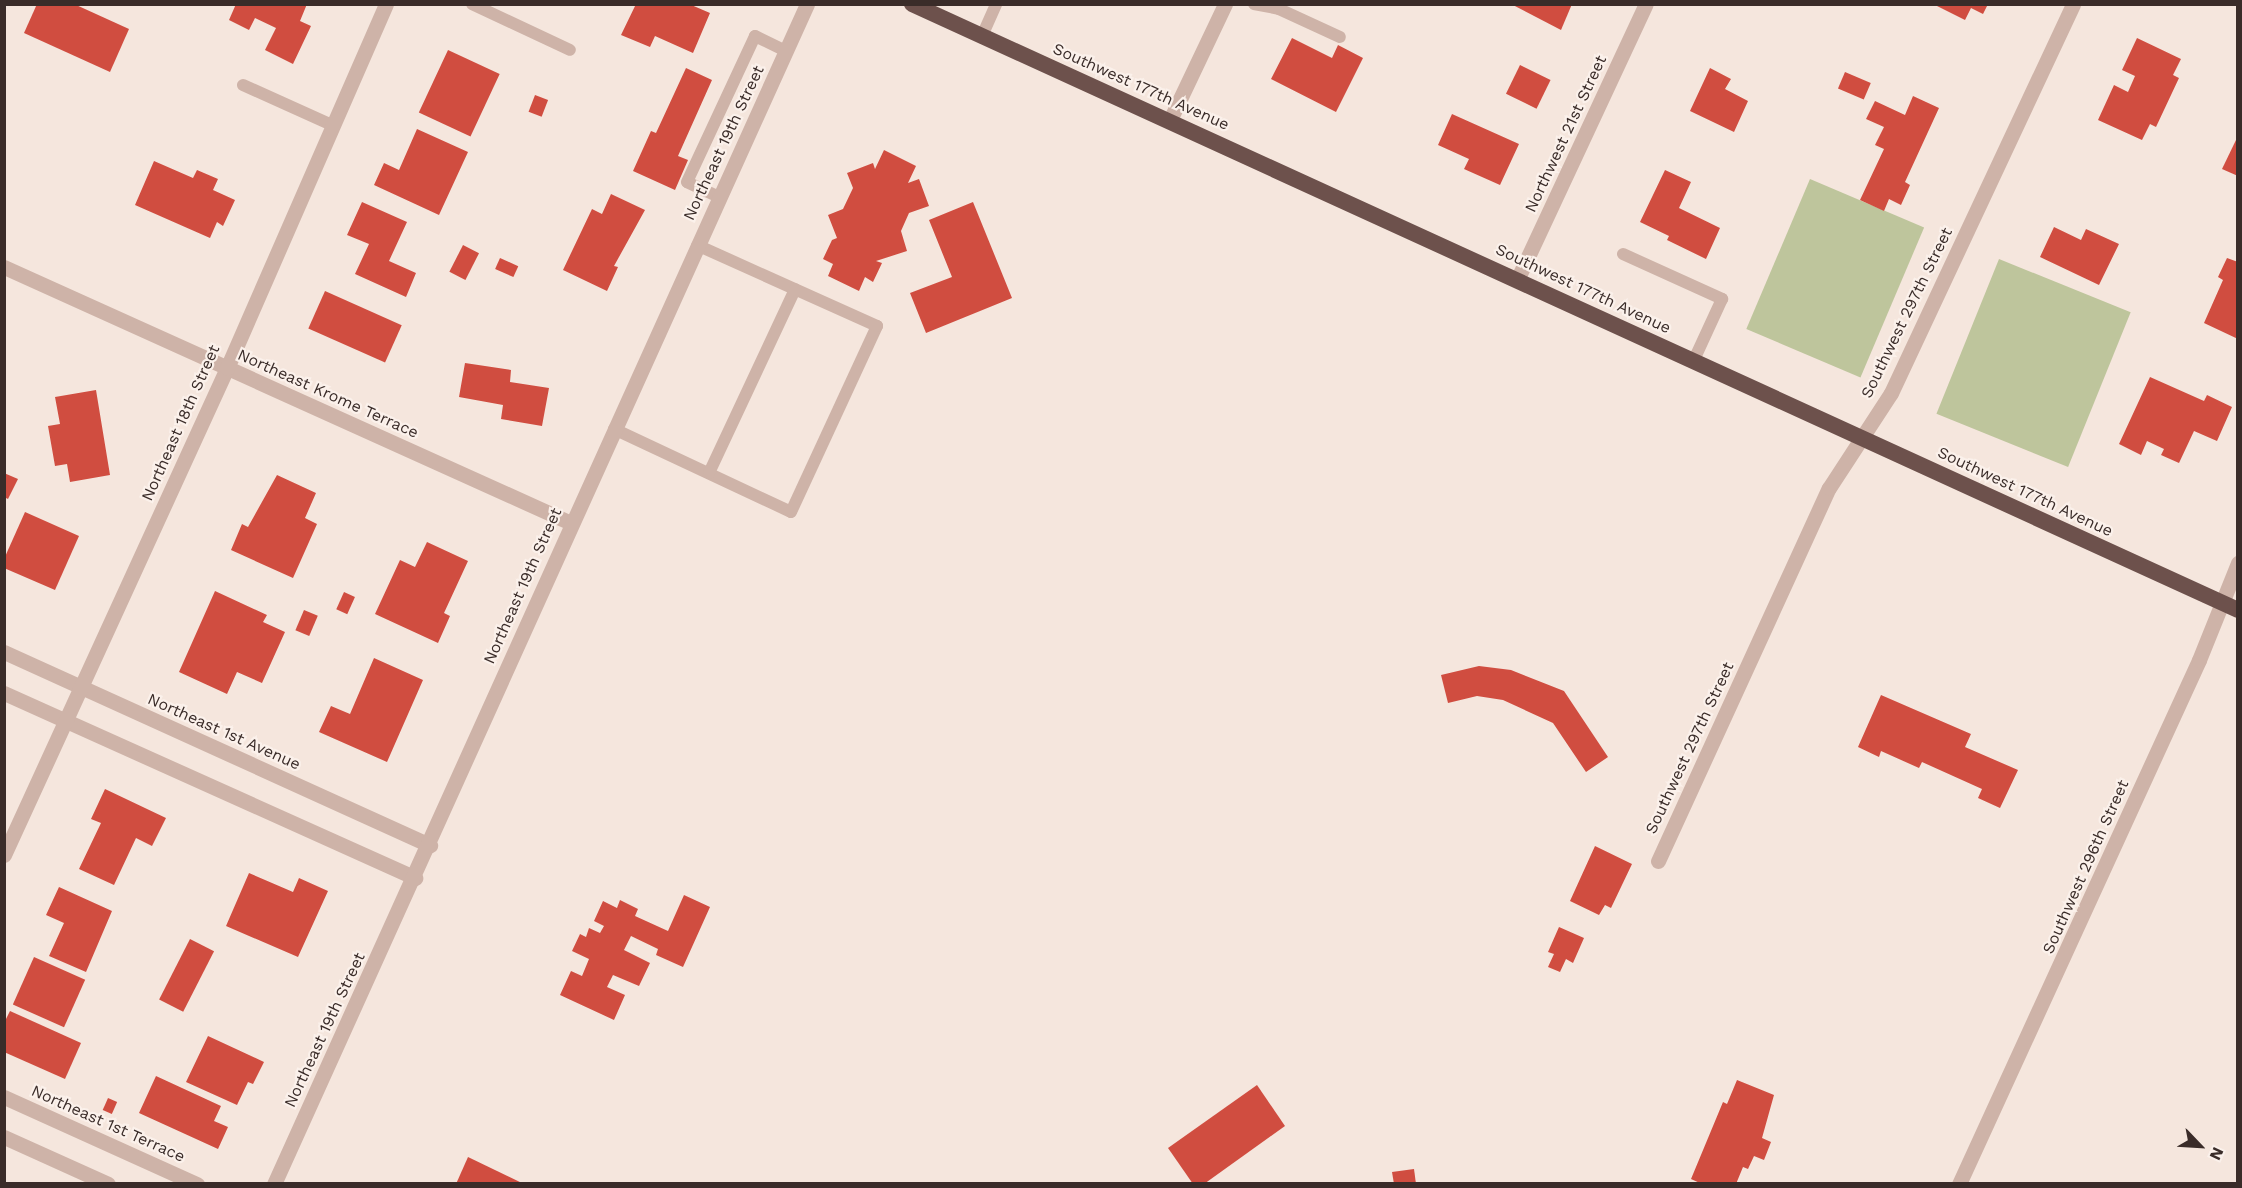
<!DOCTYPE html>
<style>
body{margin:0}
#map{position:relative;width:2242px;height:1188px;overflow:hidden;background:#f5e6dd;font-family:"Work Sans",sans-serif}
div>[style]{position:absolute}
.green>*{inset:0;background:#bec59c;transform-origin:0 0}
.building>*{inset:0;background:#d04d40;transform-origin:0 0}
.service>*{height:12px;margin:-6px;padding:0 6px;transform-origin:6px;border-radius:6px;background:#ceb3a8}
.minor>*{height:15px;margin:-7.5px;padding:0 7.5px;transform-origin:7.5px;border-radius:7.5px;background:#ceb3a8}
.tertiary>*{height:15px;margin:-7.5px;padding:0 7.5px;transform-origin:7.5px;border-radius:7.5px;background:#ceb3a8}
.trunk>*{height:16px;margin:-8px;padding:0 8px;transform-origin:8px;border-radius:8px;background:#6d514c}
span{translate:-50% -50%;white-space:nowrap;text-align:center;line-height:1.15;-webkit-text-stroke:4.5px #fbf1eb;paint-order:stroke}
.street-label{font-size:16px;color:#3a2c29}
.frame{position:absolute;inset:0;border:6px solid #3a2c29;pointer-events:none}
.north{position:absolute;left:2170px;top:1116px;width:60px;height:60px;-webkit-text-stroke:4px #fbf1eb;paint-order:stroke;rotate:115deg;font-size:16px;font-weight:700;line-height:24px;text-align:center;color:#3a2c29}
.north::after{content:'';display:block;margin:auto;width:21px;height:27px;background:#3a2c29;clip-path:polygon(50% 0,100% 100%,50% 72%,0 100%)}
</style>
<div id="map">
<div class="green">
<div style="left:1810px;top:179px;width:124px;height:163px;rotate:23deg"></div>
<div style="left:1999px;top:259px;width:142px;height:167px;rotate:22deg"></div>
</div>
<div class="building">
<div style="clip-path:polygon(37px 4px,74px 4px,129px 29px,110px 72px,24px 33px)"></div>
<div style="clip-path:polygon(236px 4px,307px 4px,300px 21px,311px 26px,293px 64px,265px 50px,276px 28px,255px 18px,249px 30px,229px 20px)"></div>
<div style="clip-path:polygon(636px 4px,689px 4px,710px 13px,693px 53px,655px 36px,650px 47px,621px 35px)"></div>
<div style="clip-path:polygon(1511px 4px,1572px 4px,1561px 30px)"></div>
<div style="clip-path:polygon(1933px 4px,1988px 4px,1983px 14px,1971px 8px,1965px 20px)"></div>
<div style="clip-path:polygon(1292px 38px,1332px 58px,1338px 45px,1363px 58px,1336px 112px,1271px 79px)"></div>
<div style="clip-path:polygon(2137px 38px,2181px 59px,2173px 75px,2179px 78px,2156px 127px,2150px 124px,2142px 140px,2098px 120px,2114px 85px,2128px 92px,2135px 76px,2122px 70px)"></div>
<div style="left:448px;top:50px;width:57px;height:69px;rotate:25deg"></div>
<div style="left:1520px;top:65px;width:34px;height:32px;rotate:26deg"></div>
<div style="clip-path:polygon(686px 68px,712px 80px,678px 156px,688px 160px,675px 190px,633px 171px,651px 131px,656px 133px)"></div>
<div style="clip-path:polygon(1710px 68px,1731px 79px,1725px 89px,1748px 101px,1734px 132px,1690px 111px)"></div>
<div style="left:1845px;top:72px;width:28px;height:18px;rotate:23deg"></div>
<div style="left:535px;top:95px;width:14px;height:18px;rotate:21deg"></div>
<div style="clip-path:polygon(1913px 96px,1939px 108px,1905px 182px,1910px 185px,1901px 205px,1889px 199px,1884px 211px,1860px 200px,1884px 149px,1875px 145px,1884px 127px,1866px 119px,1875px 101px,1905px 115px)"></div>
<div style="clip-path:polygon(1452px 114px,1519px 144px,1500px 185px,1464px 169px,1469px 159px,1438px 145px)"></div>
<div style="clip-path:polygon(417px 129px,468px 152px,439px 215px,374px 185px,384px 163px,399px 170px)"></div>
<div style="clip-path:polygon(2236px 140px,2238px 140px,2238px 176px,2222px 169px)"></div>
<div style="clip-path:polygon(884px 150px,916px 166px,908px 183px,919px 179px,929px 206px,909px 213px,901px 231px,907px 251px,876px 261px,882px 263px,873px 282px,865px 277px,859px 291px,828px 276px,833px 264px,823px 259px,832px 240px,837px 238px,828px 215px,843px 209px,853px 188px,847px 173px,873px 163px,875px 169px)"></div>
<div style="clip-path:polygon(154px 161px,193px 178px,197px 170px,218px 179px,213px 190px,235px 200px,223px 226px,217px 222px,210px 238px,135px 205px)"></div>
<div style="clip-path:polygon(1665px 170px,1691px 182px,1679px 208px,1720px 228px,1706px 259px,1667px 240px,1669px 236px,1640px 222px)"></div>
<div style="clip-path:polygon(611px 194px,645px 210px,614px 266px,618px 267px,607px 291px,563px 270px,592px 209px,602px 214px)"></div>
<div style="clip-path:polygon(362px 202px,407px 222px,389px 261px,416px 273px,406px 297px,355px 274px,369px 244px,347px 235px)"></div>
<div style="clip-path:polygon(973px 202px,1012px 298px,926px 333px,910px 293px,952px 277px,929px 220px)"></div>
<div style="clip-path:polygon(2054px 227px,2081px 240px,2086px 229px,2119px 244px,2099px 285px,2040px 257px)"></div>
<div style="left:463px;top:245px;width:18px;height:30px;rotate:27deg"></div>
<div style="left:500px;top:258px;width:20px;height:12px;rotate:24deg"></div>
<div style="clip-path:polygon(2227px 258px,2238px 262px,2238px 339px,2204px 323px,2223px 280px,2218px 277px)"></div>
<div style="left:325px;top:291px;width:84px;height:41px;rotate:24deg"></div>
<div style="clip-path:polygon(465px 363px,511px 370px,510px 382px,549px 388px,542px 426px,501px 419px,503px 405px,459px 397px)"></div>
<div style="clip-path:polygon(2150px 377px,2204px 401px,2207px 395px,2232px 407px,2217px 441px,2194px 431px,2179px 463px,2161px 455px,2164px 449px,2147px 441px,2141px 455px,2119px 444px)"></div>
<div style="clip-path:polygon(96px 390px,110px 475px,70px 482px,67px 464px,55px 466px,48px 426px,60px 424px,55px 397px)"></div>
<div style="clip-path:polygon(4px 473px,18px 479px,8px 499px,4px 497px)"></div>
<div style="clip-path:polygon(277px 475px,316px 493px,305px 518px,317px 524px,293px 578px,231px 550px,242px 524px,248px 527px)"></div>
<div style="clip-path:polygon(25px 512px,79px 536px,55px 590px,4px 568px,4px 559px)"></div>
<div style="clip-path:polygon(427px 542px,468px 561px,444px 613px,450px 616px,438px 643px,375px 614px,400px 560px,415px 567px)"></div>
<div style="clip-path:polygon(215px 591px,267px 615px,263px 622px,285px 632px,262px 683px,237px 672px,227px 694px,179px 672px)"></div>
<div style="left:344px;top:592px;width:12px;height:19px;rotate:24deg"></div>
<div style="left:304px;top:610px;width:15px;height:22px;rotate:23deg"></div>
<div style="clip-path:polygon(374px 658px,423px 680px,387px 762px,319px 732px,331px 706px,350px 714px)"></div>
<div style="clip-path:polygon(1479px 666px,1511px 670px,1564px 691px,1608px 757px,1586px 772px,1553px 723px,1503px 700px,1477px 696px,1448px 703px,1441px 675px)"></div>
<div style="clip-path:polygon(1881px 695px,1971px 734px,1965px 747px,2018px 770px,2000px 808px,1978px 798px,1982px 789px,1922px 762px,1919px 768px,1881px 751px,1879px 757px,1858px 747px)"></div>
<div style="clip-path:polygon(105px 789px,166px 818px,152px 846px,136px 838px,114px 885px,79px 869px,101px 823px,91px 819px)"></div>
<div style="clip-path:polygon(1595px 846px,1632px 864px,1611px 908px,1605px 905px,1599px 915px,1570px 901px)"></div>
<div style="clip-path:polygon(249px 873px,293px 892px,299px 878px,328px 891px,298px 957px,226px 926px)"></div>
<div style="clip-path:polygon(59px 887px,112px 911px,86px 972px,49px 956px,64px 923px,46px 915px)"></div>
<div style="clip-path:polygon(684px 895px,710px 907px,683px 967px,656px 955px,658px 949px,631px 936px,624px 950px,650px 963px,639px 986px,613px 975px,607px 987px,625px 995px,614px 1020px,560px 995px,571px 971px,582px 976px,589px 959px,572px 951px,580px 934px,586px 937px,589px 928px,600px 933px,604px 926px,594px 921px,603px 901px,617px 908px,620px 900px,638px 909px,635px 916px,668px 931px)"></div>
<div style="clip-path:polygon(1559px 927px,1584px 938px,1573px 963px,1566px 959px,1560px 972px,1548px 967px,1554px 954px,1548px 952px)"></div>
<div style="left:190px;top:939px;width:27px;height:68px;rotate:27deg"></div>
<div style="left:34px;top:957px;width:56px;height:52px;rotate:24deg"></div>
<div style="clip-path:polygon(10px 1011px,81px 1043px,65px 1079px,4px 1052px,4px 1023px)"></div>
<div style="clip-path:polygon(208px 1036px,264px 1062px,253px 1084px,248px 1082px,237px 1105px,186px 1082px)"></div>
<div style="clip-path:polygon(156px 1076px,221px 1106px,214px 1121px,228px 1127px,218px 1149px,139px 1113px)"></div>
<div style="clip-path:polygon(1737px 1080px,1774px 1095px,1762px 1138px,1771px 1142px,1764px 1160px,1754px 1156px,1748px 1169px,1743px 1167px,1736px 1184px,1702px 1184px,1691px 1179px,1723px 1102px,1727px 1104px)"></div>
<div style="clip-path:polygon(1257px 1085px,1285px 1126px,1204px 1184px,1193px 1184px,1168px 1148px)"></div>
<div style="left:108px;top:1098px;width:10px;height:13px;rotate:24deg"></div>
<div style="clip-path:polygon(468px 1157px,524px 1184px,456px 1184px)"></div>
<div style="clip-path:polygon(1414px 1169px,1416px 1184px,1394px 1184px,1392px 1172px)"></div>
</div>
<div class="service">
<div style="left:472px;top:4px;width:108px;rotate:25.1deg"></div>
<div style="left:1254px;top:4px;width:25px;rotate:11deg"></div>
<div style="left:1279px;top:9px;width:67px;rotate:24.7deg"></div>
<div style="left:982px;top:36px;width:35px;rotate:-66deg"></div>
<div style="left:243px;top:85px;width:98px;rotate:24.2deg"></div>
<div style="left:719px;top:197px;width:35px;rotate:-155deg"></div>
<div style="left:687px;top:182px;width:161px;rotate:-65deg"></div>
<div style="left:755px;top:36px;width:34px;rotate:26deg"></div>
<div style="left:1623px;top:254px;width:109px;rotate:24.4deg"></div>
<div style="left:1722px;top:299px;width:67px;rotate:114.7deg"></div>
<div style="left:614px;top:429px;width:195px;rotate:25.1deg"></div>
<div style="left:791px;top:512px;width:205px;rotate:-65.2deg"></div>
<div style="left:877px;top:326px;width:197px;rotate:-155.8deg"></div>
<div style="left:709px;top:473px;width:203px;rotate:-64.9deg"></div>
</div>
<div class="minor">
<div style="left:1170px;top:120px;width:128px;rotate:-64.6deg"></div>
<div style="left:4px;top:267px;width:622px;rotate:24.3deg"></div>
<div style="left:1518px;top:278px;width:302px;rotate:-65deg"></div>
<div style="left:4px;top:652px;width:468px;rotate:24.4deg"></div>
<div style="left:4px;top:693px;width:451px;rotate:24.2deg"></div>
<div style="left:4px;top:855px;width:536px;rotate:-65.4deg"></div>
<div style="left:227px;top:368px;width:397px;rotate:-66.4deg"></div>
<div style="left:1658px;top:861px;width:410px;rotate:-65.4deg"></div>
<div style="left:1829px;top:488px;width:113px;rotate:-56.9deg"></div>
<div style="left:1891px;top:393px;width:429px;rotate:-64.9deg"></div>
<div style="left:4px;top:1097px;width:212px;rotate:24.3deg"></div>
<div style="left:4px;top:1137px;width:114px;rotate:24.3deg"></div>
<div style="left:274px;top:1184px;width:1295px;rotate:-65.69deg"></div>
</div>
<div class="tertiary">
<div style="left:1959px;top:1184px;width:576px;rotate:-65.39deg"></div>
<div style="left:2199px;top:660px;width:105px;rotate:-68.1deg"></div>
</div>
<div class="trunk">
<div style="left:912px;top:4px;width:1458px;rotate:24.56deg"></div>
</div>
<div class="street-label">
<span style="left:1141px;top:87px;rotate:24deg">Southwest 177th Avenue</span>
<span style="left:1566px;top:134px;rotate:-65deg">Northwest 21st Street</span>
<span style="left:724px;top:143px;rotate:-65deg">Northeast 19th Street</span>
<span style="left:1583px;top:289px;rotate:25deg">Southwest 177th Avenue</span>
<span style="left:1907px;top:313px;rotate:-64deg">Southwest 297th Street</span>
<span style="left:328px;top:394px;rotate:24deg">Northeast Krome Terrace</span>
<span style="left:181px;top:423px;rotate:-66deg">Northeast 18th Street</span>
<span style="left:2025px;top:492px;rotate:25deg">Southwest 177th Avenue</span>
<span style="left:523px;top:586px;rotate:-66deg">Northeast 19th Street</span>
<span style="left:224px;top:732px;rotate:24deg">Northeast 1st Avenue</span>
<span style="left:1690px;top:748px;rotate:-65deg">Southwest 297th Street</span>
<span style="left:2086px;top:867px;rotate:-66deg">Southwest 296th Street</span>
<span style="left:325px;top:1030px;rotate:-65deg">Northeast 19th Street</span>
<span style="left:108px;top:1124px;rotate:24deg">Northeast 1st Terrace</span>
</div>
<div class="frame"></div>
<div class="north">N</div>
</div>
